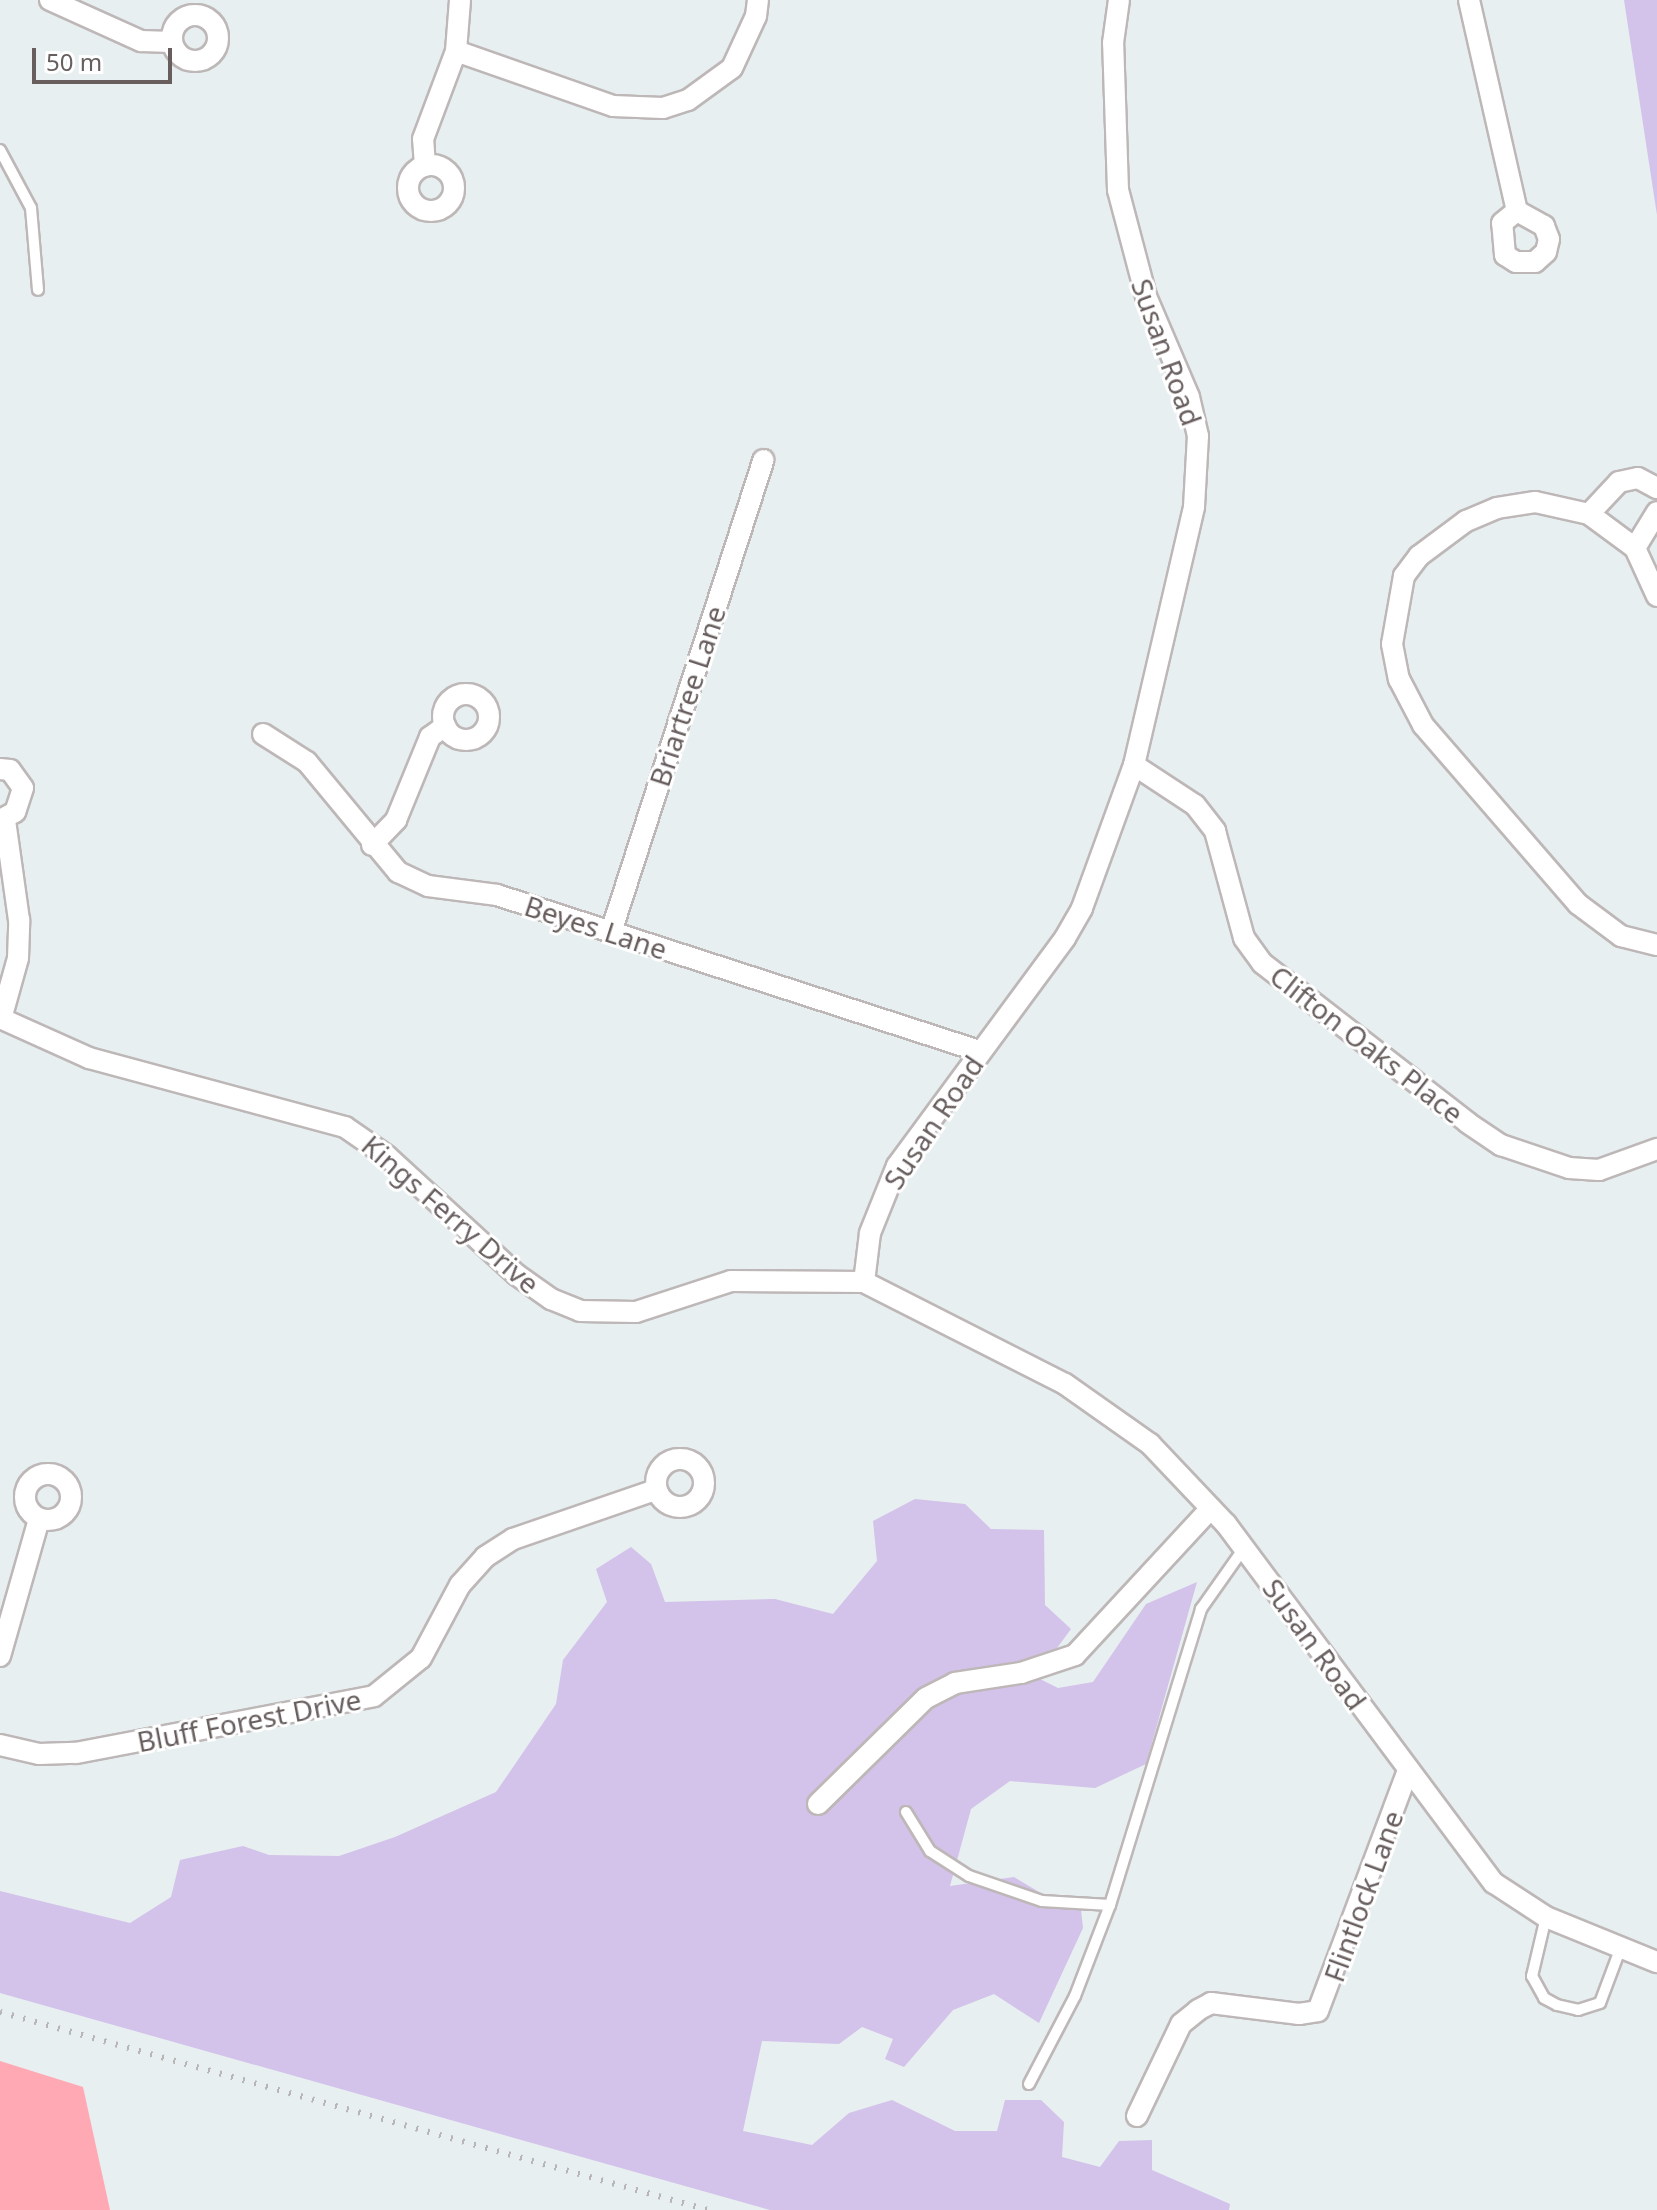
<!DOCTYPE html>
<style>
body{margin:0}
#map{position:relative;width:1657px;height:2210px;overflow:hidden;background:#e7eff1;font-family:"Noto Sans",sans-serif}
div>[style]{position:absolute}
.green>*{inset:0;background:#d3c2e9}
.water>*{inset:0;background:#ffa9b4}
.roads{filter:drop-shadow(2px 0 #beb7b7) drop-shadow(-2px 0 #beb7b7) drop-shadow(0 2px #beb7b7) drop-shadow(0 -2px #beb7b7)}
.service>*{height:10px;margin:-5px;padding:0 5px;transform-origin:5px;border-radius:5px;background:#fff}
.minor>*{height:20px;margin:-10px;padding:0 10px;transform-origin:10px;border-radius:10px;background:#fff}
.minor>.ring{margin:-10px;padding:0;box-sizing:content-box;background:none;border:20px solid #fff;border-radius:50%}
.rail>*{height:6px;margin-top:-3px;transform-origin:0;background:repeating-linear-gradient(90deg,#b7b5b5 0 2px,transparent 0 12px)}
span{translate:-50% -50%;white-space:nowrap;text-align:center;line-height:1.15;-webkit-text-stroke:6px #fff;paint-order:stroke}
.street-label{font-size:28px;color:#685e5e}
.scale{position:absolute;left:32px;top:48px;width:140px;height:36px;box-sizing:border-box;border:4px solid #685e5e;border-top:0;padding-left:10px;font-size:24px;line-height:28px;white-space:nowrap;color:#685e5e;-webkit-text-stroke:6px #fff;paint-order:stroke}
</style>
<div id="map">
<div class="green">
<div style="clip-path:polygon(1624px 0,1657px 0,1657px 215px)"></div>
<div style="clip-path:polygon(915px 1499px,965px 1504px,991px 1529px,1044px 1530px,1045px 1605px,1071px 1629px,1057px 1648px,1010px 1664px,1058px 1688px,1093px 1682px,1146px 1604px,1197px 1582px,1146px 1764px,1095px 1788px,1010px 1781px,971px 1809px,950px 1886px,1014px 1877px,1044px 1895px,1080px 1901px,1083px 1928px,1039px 2023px,994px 1994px,953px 2010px,904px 2067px,885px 2059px,893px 2039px,862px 2027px,839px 2044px,762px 2041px,743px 2131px,812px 2145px,849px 2113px,892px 2100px,955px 2131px,997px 2131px,1005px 2100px,1041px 2100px,1064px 2122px,1062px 2157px,1100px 2167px,1119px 2141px,1152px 2140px,1152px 2170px,1230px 2204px,1229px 2210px,770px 2210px,0 1993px,0 1891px,130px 1923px,171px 1897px,180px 1860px,243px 1846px,269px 1855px,339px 1856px,395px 1837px,496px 1792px,556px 1704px,563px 1660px,607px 1602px,596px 1569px,631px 1547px,651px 1564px,665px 1602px,775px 1599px,833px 1614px,877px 1561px,873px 1521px)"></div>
</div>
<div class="water">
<div style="clip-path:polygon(0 2061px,83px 2087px,110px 2210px,0 2210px)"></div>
</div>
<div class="roads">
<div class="service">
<div style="left:0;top:150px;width:66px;rotate:61.9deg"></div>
<div style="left:31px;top:208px;width:82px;rotate:85.1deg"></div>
<div style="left:906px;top:1812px;width:46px;rotate:58.4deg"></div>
<div style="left:930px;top:1851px;width:46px;rotate:32.7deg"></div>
<div style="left:969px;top:1876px;width:77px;rotate:18.9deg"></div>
<div style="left:1042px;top:1901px;width:68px;rotate:3.4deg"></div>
<div style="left:1110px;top:1905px;width:310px;rotate:-72.9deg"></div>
<div style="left:1201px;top:1609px;width:75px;rotate:-54.8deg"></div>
<div style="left:1546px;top:1917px;width:61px;rotate:103.3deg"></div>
<div style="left:1532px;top:1976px;width:25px;rotate:61deg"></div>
<div style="left:1544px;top:1998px;width:15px;rotate:28deg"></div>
<div style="left:1557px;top:2005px;width:22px;rotate:13deg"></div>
<div style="left:1578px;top:2010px;width:23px;rotate:-18deg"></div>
<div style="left:1600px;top:2003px;width:60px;rotate:-69.4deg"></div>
<div style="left:1029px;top:2084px;width:99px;rotate:-62.4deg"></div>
<div style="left:1075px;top:1996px;width:97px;rotate:-69deg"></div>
</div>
<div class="minor">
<div style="left:50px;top:0;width:100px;rotate:24.3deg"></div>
<div style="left:141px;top:41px;width:31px;rotate:2deg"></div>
<div style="left:1469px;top:0;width:216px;rotate:77.2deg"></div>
<div class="ring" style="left:172px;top:15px;width:26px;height:26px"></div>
<div style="left:456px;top:51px;width:166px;rotate:19.3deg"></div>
<div style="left:613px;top:106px;width:50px;rotate:2.3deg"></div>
<div style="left:663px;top:108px;width:26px;rotate:-18deg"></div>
<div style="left:688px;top:100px;width:54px;rotate:-36deg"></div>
<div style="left:732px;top:68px;width:57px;rotate:-65.2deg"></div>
<div style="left:756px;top:16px;width:16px;rotate:-83deg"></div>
<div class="ring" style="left:408px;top:165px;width:26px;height:26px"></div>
<div style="left:425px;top:166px;width:27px;rotate:-94deg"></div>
<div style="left:423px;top:139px;width:94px;rotate:-69.4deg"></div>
<div style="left:456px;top:51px;width:51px;rotate:-85.5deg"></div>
<div style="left:1517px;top:211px;width:31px;rotate:29deg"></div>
<div style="left:1544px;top:226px;width:14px;rotate:69deg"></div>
<div style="left:1549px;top:239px;width:13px;rotate:103deg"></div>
<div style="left:1546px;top:252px;width:15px;rotate:138deg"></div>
<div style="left:1535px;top:262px;width:19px;rotate:180deg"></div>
<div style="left:1516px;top:262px;width:13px;rotate:-148deg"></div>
<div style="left:1505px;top:255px;width:32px;rotate:-95deg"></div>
<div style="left:1502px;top:223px;width:19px;rotate:-39deg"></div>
<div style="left:1589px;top:514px;width:44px;rotate:-46.8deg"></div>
<div style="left:1619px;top:482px;width:19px;rotate:-12deg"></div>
<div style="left:1638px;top:478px;width:21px;rotate:28deg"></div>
<div style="left:1635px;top:548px;width:42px;rotate:-58.6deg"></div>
<div style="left:1657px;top:596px;width:53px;rotate:-114.6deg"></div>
<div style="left:1635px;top:548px;width:57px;rotate:-143.5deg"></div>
<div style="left:1589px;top:514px;width:55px;rotate:-167.5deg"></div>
<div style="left:1535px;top:502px;width:38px;rotate:171deg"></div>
<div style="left:1497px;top:508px;width:34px;rotate:157deg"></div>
<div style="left:1466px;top:521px;width:59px;rotate:143.3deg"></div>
<div style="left:1419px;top:556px;width:25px;rotate:127deg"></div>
<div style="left:1404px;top:576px;width:69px;rotate:100deg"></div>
<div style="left:1392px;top:644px;width:36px;rotate:79deg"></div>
<div style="left:1399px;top:679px;width:52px;rotate:62.4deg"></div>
<div style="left:1423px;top:725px;width:237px;rotate:49.1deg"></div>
<div style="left:1578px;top:904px;width:54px;rotate:36.7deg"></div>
<div style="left:1621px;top:936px;width:37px;rotate:14deg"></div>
<div class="ring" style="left:443px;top:694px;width:26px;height:26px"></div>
<div style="left:263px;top:734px;width:52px;rotate:32.5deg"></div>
<div style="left:307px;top:762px;width:143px;rotate:50.4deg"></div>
<div style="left:398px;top:872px;width:33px;rotate:25deg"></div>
<div style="left:428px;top:886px;width:70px;rotate:7.4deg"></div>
<div style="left:497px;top:895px;width:507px;rotate:17.93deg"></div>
<div style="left:1134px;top:765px;width:73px;rotate:33.3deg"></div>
<div style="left:1195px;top:805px;width:33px;rotate:52deg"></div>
<div style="left:1215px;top:831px;width:111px;rotate:74.8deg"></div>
<div style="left:1244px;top:938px;width:31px;rotate:54deg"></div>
<div style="left:1262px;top:963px;width:261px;rotate:37.8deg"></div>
<div style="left:1468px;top:1123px;width:40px;rotate:34deg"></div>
<div style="left:1501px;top:1145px;width:72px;rotate:18.7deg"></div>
<div style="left:1569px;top:1168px;width:30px;rotate:4deg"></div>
<div style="left:1599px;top:1170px;width:62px;rotate:-19.9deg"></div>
<div style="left:0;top:769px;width:10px;rotate:6deg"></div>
<div style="left:10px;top:770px;width:22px;rotate:54deg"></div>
<div style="left:23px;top:788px;width:25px;rotate:108deg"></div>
<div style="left:15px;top:812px;width:17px;rotate:152deg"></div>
<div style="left:372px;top:845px;width:35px;rotate:-46deg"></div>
<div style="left:396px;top:820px;width:90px;rotate:-67.7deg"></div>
<div style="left:430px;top:737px;width:19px;rotate:-36deg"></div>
<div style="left:611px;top:932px;width:496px;rotate:-72.1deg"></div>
<div style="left:0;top:1018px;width:98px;rotate:24.2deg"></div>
<div style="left:89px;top:1058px;width:265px;rotate:15.1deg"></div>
<div style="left:345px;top:1127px;width:51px;rotate:34.6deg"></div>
<div style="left:387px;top:1156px;width:176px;rotate:42.5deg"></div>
<div style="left:517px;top:1275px;width:42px;rotate:35.2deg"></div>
<div style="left:551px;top:1299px;width:31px;rotate:22deg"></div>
<div style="left:580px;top:1311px;width:56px;rotate:1deg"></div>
<div style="left:636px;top:1312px;width:100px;rotate:-18.1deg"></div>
<div style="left:731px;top:1281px;width:133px;rotate:0.4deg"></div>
<div style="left:864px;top:1282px;width:225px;rotate:26.9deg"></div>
<div style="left:1065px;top:1384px;width:104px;rotate:35.2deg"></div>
<div style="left:1150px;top:1444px;width:110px;rotate:46.5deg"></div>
<div style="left:1226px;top:1524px;width:448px;rotate:53.3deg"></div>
<div style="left:1494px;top:1883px;width:62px;rotate:33.2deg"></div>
<div style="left:1546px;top:1917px;width:120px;rotate:22.1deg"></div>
<div style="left:1px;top:1019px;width:63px;rotate:-74.4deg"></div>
<div style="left:18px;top:958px;width:38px;rotate:-88deg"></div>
<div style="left:19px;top:920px;width:101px;rotate:-98deg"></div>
<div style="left:864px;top:1282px;width:49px;rotate:-83deg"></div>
<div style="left:870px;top:1233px;width:72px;rotate:-68.1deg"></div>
<div style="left:897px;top:1166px;width:283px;rotate:-53.6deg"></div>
<div style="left:1065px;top:938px;width:34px;rotate:-60deg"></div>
<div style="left:1082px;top:908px;width:152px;rotate:-70deg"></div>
<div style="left:1134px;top:765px;width:265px;rotate:-76.9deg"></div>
<div style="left:1194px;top:507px;width:71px;rotate:-86.8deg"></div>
<div style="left:1198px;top:436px;width:40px;rotate:-103deg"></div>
<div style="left:1189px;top:397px;width:110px;rotate:-113.1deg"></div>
<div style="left:1146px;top:296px;width:110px;rotate:-104.8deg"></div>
<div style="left:1118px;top:190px;width:147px;rotate:-91.9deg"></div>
<div style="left:1113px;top:43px;width:43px;rotate:-82.1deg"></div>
<div class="ring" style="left:656px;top:1459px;width:28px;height:28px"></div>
<div class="ring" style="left:25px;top:1474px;width:26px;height:26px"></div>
<div style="left:0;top:1656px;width:142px;rotate:-74.1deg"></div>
<div style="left:0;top:1745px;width:40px;rotate:13deg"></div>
<div style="left:39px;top:1754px;width:37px;rotate:-2deg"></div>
<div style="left:76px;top:1753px;width:303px;rotate:-10.8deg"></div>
<div style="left:374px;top:1696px;width:60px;rotate:-39deg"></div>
<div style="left:421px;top:1658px;width:83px;rotate:-61.9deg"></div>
<div style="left:460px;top:1585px;width:38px;rotate:-48deg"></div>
<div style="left:485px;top:1557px;width:33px;rotate:-33deg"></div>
<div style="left:513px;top:1539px;width:150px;rotate:-19deg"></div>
<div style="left:818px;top:1804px;width:151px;rotate:-44.5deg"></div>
<div style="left:926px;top:1698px;width:33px;rotate:-27deg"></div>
<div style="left:955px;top:1683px;width:67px;rotate:-8.6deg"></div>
<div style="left:1021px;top:1673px;width:57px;rotate:-18.4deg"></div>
<div style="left:1075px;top:1655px;width:200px;rotate:-47.2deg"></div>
<div style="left:1137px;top:2116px;width:102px;rotate:-64.4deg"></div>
<div style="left:1181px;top:2024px;width:22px;rotate:-39deg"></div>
<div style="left:1198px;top:2010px;width:15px;rotate:-28deg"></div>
<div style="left:1211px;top:2003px;width:89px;rotate:7.1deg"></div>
<div style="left:1299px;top:2014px;width:19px;rotate:-9deg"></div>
<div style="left:1318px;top:2011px;width:254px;rotate:-69.5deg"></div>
</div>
</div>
<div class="rail">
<div style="left:0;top:2012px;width:735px;rotate:15.62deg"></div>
</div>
<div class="street-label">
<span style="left:1167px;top:352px;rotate:70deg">Susan Road</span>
<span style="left:687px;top:696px;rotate:-72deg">Briartree Lane</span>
<span style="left:596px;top:927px;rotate:18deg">Beyes Lane</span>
<span style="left:1367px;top:1044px;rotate:38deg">Clifton Oaks Place</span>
<span style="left:933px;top:1122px;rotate:-56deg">Susan Road</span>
<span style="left:451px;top:1214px;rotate:41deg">Kings Ferry Drive</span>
<span style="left:1315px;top:1644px;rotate:54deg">Susan Road</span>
<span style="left:249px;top:1720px;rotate:-11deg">Bluff Forest Drive</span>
<span style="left:1363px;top:1896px;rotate:-70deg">Flintlock Lane</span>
</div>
<div class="scale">50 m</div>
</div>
